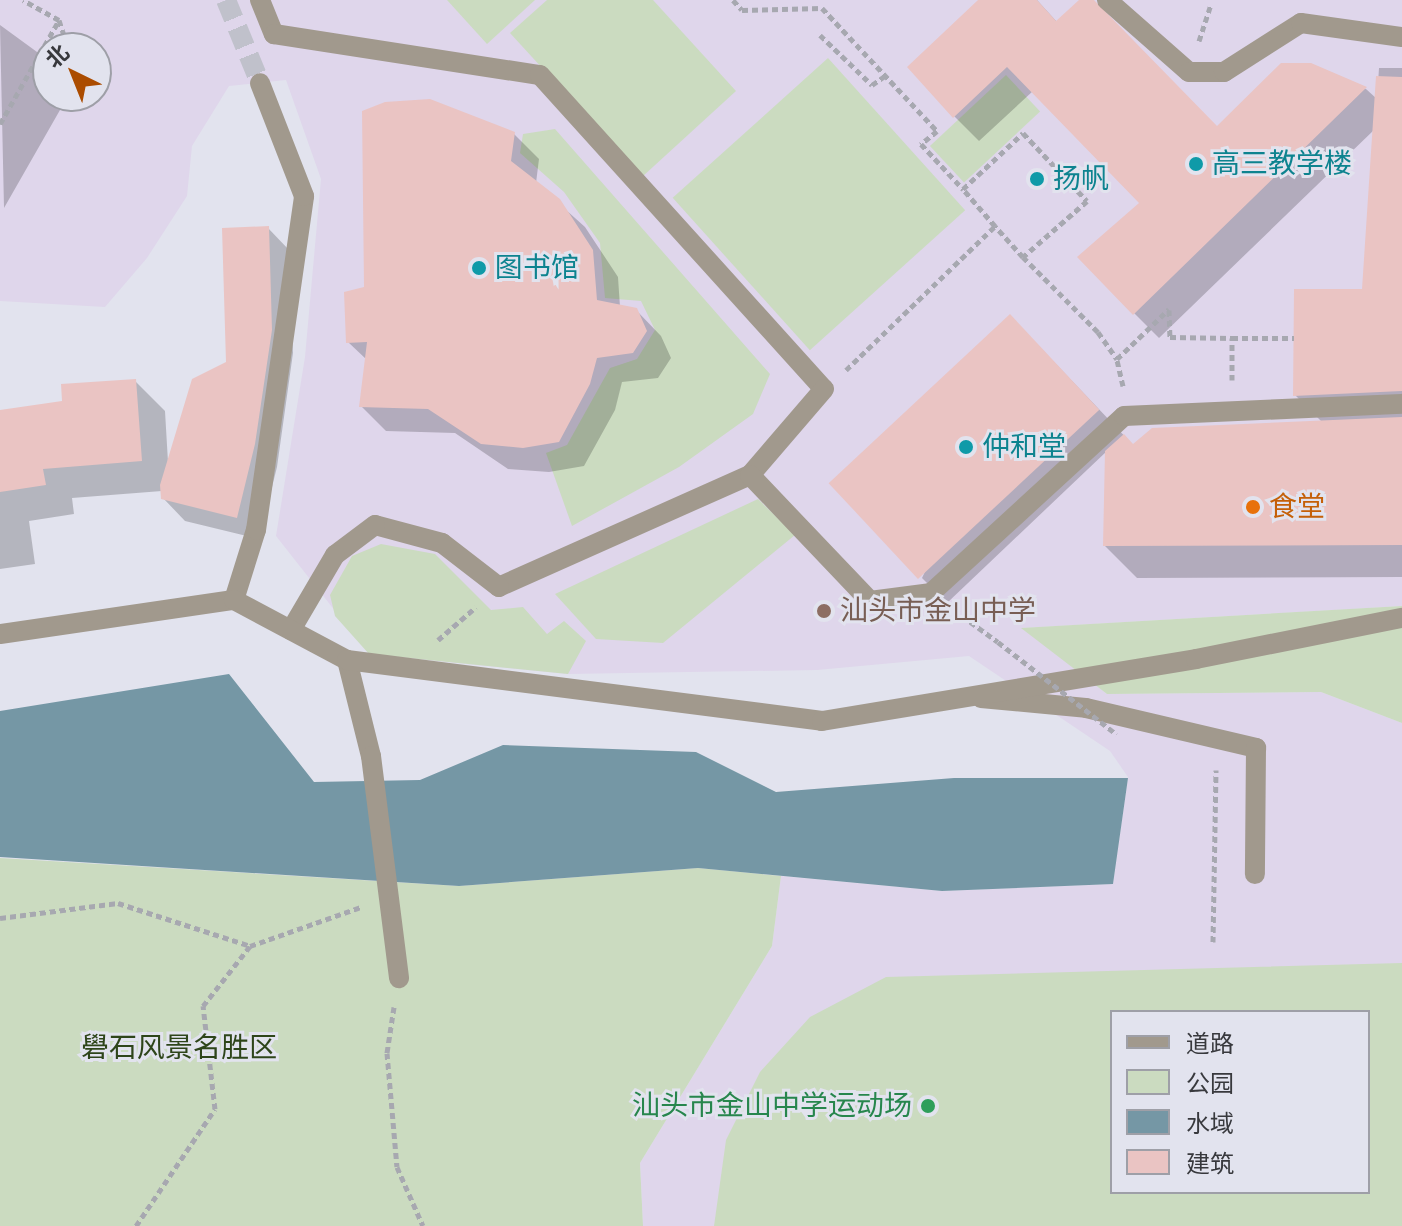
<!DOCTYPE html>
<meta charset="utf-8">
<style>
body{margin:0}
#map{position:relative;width:1402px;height:1226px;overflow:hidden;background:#e2e3ee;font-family:Jost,"Noto Sans SC",sans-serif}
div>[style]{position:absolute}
.education>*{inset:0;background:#dfd6eb}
.green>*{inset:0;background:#cbdbc0;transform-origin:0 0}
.water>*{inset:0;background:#7597a5}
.shadow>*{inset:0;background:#0003}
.building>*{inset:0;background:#eac4c3;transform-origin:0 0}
.minor-tunnel>*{height:20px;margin-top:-10px;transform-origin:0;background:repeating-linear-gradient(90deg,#c0c1cb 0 20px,transparent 0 30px)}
.path>*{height:5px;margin-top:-2.5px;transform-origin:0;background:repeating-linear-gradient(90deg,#a7a8b0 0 6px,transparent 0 10px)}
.service>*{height:20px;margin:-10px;padding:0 10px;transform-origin:10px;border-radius:10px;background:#a1998d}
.minor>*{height:20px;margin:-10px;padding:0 10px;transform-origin:10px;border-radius:10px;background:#a1998d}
.path-bridge>*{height:5px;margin-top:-2.5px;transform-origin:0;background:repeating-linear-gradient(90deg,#a7a8b0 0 6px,transparent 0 10px)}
.dots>*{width:22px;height:22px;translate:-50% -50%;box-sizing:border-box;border:4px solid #e2e3ee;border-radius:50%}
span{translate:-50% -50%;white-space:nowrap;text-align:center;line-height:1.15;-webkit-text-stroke:6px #e2e3ee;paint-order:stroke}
.culture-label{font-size:28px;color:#0d838f}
.left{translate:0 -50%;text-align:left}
.food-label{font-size:28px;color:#c56008}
.education-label{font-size:28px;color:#785e54}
.park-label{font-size:28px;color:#2e451a}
.leisure-label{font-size:28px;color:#27864d}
.right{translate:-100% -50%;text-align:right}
.legend{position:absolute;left:1110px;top:1010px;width:260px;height:184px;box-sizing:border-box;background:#e2e3ee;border:2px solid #9e9fa7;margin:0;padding:10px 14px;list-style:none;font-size:24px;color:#38393d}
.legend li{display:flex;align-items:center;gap:16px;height:40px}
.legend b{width:40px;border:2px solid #9e9fa7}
.north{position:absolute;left:32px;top:32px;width:80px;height:80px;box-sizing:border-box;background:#e2e3ee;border:2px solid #9e9fa7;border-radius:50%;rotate:317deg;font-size:22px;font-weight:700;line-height:32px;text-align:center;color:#38393d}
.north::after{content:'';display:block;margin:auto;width:28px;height:36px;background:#ab4c00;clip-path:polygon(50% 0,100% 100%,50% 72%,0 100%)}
</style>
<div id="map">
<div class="education">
<div style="clip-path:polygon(evenodd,0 0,1402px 0,1402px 606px,1023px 628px,1107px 694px,1321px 692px,1402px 723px,1402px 1226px,643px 1226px,640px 1163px,772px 946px,781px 876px,942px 891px,1113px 884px,1128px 777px,1110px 751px,969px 656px,817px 670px,568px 674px,369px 654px,276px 536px,305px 357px,321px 179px,286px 80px,229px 86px,192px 146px,187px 196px,147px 258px,105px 307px,0 301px,0 0,48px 48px,96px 48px,96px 96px,48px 96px,48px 48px,0 0,1112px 1012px,1368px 1012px,1368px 1192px,1112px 1192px,1112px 1012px)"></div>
</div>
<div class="green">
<div style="clip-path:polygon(447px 0,535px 0,487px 44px)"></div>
<div style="clip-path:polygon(547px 0,653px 0,736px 91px,642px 177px,510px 33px)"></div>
<div style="left:828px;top:58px;width:205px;height:209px;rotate:48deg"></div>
<div style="left:1006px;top:75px;width:50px;height:104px;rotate:47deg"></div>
<div style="clip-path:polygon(555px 129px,770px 374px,753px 414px,679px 467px,572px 526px,546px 453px,567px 445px,610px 368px,637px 359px,655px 330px,641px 301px,605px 298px,600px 243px,564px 192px,520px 153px,523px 134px)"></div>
<div style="clip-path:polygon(758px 499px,795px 535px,663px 643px,596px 639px,555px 594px)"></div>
<div style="clip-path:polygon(381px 544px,435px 554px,491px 610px,523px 607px,547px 634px,564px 621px,586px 641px,568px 674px,369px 654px,335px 616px,330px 595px,352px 556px)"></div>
<div style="clip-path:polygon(1402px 606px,1402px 723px,1321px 692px,1107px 694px,1021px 628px)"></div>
<div style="clip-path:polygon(0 858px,459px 886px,698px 868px,781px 876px,772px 946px,640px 1163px,643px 1226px,0 1226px)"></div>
<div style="clip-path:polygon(evenodd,1402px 963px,1402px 1226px,714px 1226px,726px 1140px,760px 1072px,810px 1017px,886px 977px,1402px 963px,1112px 1012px,1368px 1012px,1368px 1192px,1112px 1192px,1112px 1012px)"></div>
</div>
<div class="water">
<div style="clip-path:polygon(229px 674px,314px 782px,420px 780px,503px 745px,696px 752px,776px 792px,954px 778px,1128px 778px,1113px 884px,942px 891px,698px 868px,459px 886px,0 857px,0 711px)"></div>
</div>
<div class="shadow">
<div style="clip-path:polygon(981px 0,1037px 0,1057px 22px,1082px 0,1091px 0,1217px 128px,1311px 65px,1366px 89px,1377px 99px,1379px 68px,1402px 68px,1402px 577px,1137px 578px,1105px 546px,1107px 451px,947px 603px,922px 578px,1035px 342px,1134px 446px,1321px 421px,1295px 395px,1364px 291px,1375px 129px,1159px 338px,1134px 313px,1142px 203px,1033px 91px,979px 141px,954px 116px)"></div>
<div style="clip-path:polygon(0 25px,48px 60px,48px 96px,68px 96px,4px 208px)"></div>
<div style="clip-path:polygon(514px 134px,539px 159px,536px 183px,585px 227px,618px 277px,620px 307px,636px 310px,661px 336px,671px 358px,658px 378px,622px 382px,615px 410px,584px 466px,549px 472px,508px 469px,455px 433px,386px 431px,361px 406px,367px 360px,348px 342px,366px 288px)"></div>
<div style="clip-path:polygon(268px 228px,290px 251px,293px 353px,277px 467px,259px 539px,185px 521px,163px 498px,162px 491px,72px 498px,74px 514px,29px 521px,35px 564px,0 569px,0 412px,64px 402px,135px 381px,165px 411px,168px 462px,228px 364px)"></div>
</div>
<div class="building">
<div style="clip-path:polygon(978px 0,1037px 0,1056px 21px,1079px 0,1094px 0,1217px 126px,1281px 63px,1311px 63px,1367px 87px,1133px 315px,1077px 257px,1139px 203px,1007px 67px,953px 118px,907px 67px)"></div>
<div style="clip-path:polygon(1376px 76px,1402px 77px,1402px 391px,1293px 396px,1294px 289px,1362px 289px)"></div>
<div style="clip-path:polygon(430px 99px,515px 132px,511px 161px,560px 199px,593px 250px,597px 300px,637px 308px,647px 331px,633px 353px,597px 358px,590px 384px,559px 442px,523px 448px,481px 444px,428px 409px,359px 407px,367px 342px,346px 343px,344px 292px,364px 287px,362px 111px,385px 102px)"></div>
<div style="clip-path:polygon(269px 226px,272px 330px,255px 444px,237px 518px,161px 499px,160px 485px,192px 379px,226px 362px,222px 228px)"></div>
<div style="left:1010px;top:314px;width:131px;height:248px;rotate:47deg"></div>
<div style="clip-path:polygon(136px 379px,142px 461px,43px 469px,46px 485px,0 492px,0 410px,62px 401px,61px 384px)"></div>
<div style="clip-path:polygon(1402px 417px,1402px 545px,1103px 546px,1105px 451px,1124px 434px,1133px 444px,1152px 428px)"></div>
</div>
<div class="minor-tunnel">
<div style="left:226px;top:0;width:90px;rotate:67.7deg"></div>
</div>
<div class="path">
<div style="left:733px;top:0;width:13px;rotate:48deg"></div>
<div style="left:742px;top:10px;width:80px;rotate:-1.4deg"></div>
<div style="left:822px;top:8px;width:168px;rotate:46.9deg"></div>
<div style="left:937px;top:131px;width:21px;rotate:141deg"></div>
<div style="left:921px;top:144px;width:62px;rotate:47deg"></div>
<div style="left:59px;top:20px;width:29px;rotate:72deg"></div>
<div style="left:820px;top:35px;width:72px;rotate:43.9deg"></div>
<div style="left:872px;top:85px;width:16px;rotate:-35deg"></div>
<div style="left:1199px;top:41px;width:39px;rotate:-72deg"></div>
<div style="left:0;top:124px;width:120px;rotate:-60.4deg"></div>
<div style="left:59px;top:20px;width:41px;rotate:-150.9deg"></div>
<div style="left:1023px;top:257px;width:106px;rotate:45deg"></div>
<div style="left:1098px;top:332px;width:33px;rotate:55deg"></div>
<div style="left:1169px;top:310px;width:27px;rotate:88deg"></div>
<div style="left:1170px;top:337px;width:62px;rotate:0.9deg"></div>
<div style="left:846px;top:370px;width:207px;rotate:-44deg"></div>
<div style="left:995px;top:226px;width:49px;rotate:-130.9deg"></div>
<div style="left:963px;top:189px;width:82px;rotate:-43deg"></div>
<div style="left:1023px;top:133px;width:93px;rotate:46.7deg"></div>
<div style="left:1087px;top:201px;width:85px;rotate:138.8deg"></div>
<div style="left:1023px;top:257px;width:42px;rotate:-132.1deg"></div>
<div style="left:1232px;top:380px;width:42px;rotate:-90deg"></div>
<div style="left:1232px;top:338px;width:62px"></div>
<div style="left:1123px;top:386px;width:28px;rotate:-103deg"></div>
<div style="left:1117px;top:359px;width:72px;rotate:-43.9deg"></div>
<div style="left:954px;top:610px;width:54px;rotate:36deg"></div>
<div style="left:438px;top:640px;width:50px;rotate:-41deg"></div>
<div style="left:0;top:918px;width:119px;rotate:-7.2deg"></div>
<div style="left:118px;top:903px;width:139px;rotate:18deg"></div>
<div style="left:1213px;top:942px;width:172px;rotate:-89deg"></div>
<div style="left:394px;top:1007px;width:47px;rotate:98.7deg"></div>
<div style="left:387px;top:1053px;width:114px;rotate:85deg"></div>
<div style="left:397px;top:1167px;width:64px;rotate:66.2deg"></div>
<div style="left:136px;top:1226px;width:141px;rotate:-56deg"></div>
<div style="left:215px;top:1109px;width:104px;rotate:-96.6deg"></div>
<div style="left:203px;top:1006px;width:76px;rotate:-51.9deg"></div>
<div style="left:250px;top:946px;width:118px;rotate:-19.4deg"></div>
</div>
<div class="service">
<div style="left:260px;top:0;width:37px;rotate:68deg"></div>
<div style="left:274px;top:34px;width:269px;rotate:8.8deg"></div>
<div style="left:540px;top:75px;width:423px;rotate:47.9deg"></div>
<div style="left:824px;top:389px;width:113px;rotate:130.7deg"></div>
<div style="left:750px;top:475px;width:275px;rotate:156deg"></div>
<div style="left:499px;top:587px;width:72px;rotate:-142.3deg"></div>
<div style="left:442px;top:543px;width:69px;rotate:-165deg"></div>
<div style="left:375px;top:525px;width:50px;rotate:143.1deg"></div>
<div style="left:335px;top:555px;width:87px;rotate:120.4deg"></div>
<div style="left:1107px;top:0;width:109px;rotate:41.3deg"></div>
<div style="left:1189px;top:72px;width:35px"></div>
<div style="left:1224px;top:72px;width:91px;rotate:-32.5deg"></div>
<div style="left:1301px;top:23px;width:102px;rotate:7.9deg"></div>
<div style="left:750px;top:475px;width:174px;rotate:46.4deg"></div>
<div style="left:870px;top:601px;width:62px;rotate:-7.5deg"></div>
<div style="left:931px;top:593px;width:262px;rotate:-42.5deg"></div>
<div style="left:1124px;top:416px;width:278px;rotate:-2.5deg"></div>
<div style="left:347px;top:660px;width:99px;rotate:76deg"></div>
<div style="left:371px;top:756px;width:224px;rotate:82.8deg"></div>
<div style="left:981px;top:698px;width:105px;rotate:5.4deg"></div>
<div style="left:1086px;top:708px;width:175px;rotate:13.2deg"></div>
<div style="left:1256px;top:748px;width:126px;rotate:90.5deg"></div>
</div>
<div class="minor">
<div style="left:234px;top:600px;width:73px;rotate:-72.6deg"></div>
<div style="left:256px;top:530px;width:337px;rotate:-81.8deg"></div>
<div style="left:304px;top:196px;width:121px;rotate:-111.3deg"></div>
<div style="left:0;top:634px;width:236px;rotate:-8.3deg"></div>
<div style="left:234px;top:600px;width:128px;rotate:28deg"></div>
<div style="left:347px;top:660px;width:479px;rotate:7.3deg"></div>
<div style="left:822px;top:721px;width:379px;rotate:-9.4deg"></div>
<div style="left:1196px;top:659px;width:210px;rotate:-11.3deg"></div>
</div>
<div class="path-bridge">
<div style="left:998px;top:642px;width:150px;rotate:37.9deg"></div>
</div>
<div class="dots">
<div style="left:1196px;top:164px;background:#0f9aa8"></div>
<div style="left:1037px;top:179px;background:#0f9aa8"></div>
<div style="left:479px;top:268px;background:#0f9aa8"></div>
<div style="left:966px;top:447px;background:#0f9aa8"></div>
<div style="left:1253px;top:507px;background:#e8710a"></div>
<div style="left:824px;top:611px;background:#8d6e63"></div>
<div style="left:928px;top:1106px;background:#2e9e5b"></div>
</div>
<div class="culture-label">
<span class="left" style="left:1212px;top:164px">高三教学楼</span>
<span class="left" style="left:1053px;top:179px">扬帆</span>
<span class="left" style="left:495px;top:268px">图书馆</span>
<span class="left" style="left:982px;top:447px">仲和堂</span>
</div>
<div class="food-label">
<span class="left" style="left:1269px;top:507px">食堂</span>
</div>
<div class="education-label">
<span class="left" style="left:840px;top:611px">汕头市金山中学</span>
</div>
<div class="park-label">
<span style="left:179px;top:1048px">礐石风景名胜区</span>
</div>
<div class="leisure-label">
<span class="right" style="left:912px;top:1106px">汕头市金山中学运动场</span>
</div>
<ul class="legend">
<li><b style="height:10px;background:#a1998d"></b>道路</li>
<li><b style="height:22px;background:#cbdbc0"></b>公园</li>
<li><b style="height:22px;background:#7597a5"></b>水域</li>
<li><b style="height:22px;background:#eac4c3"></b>建筑</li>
</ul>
<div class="north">北</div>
</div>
